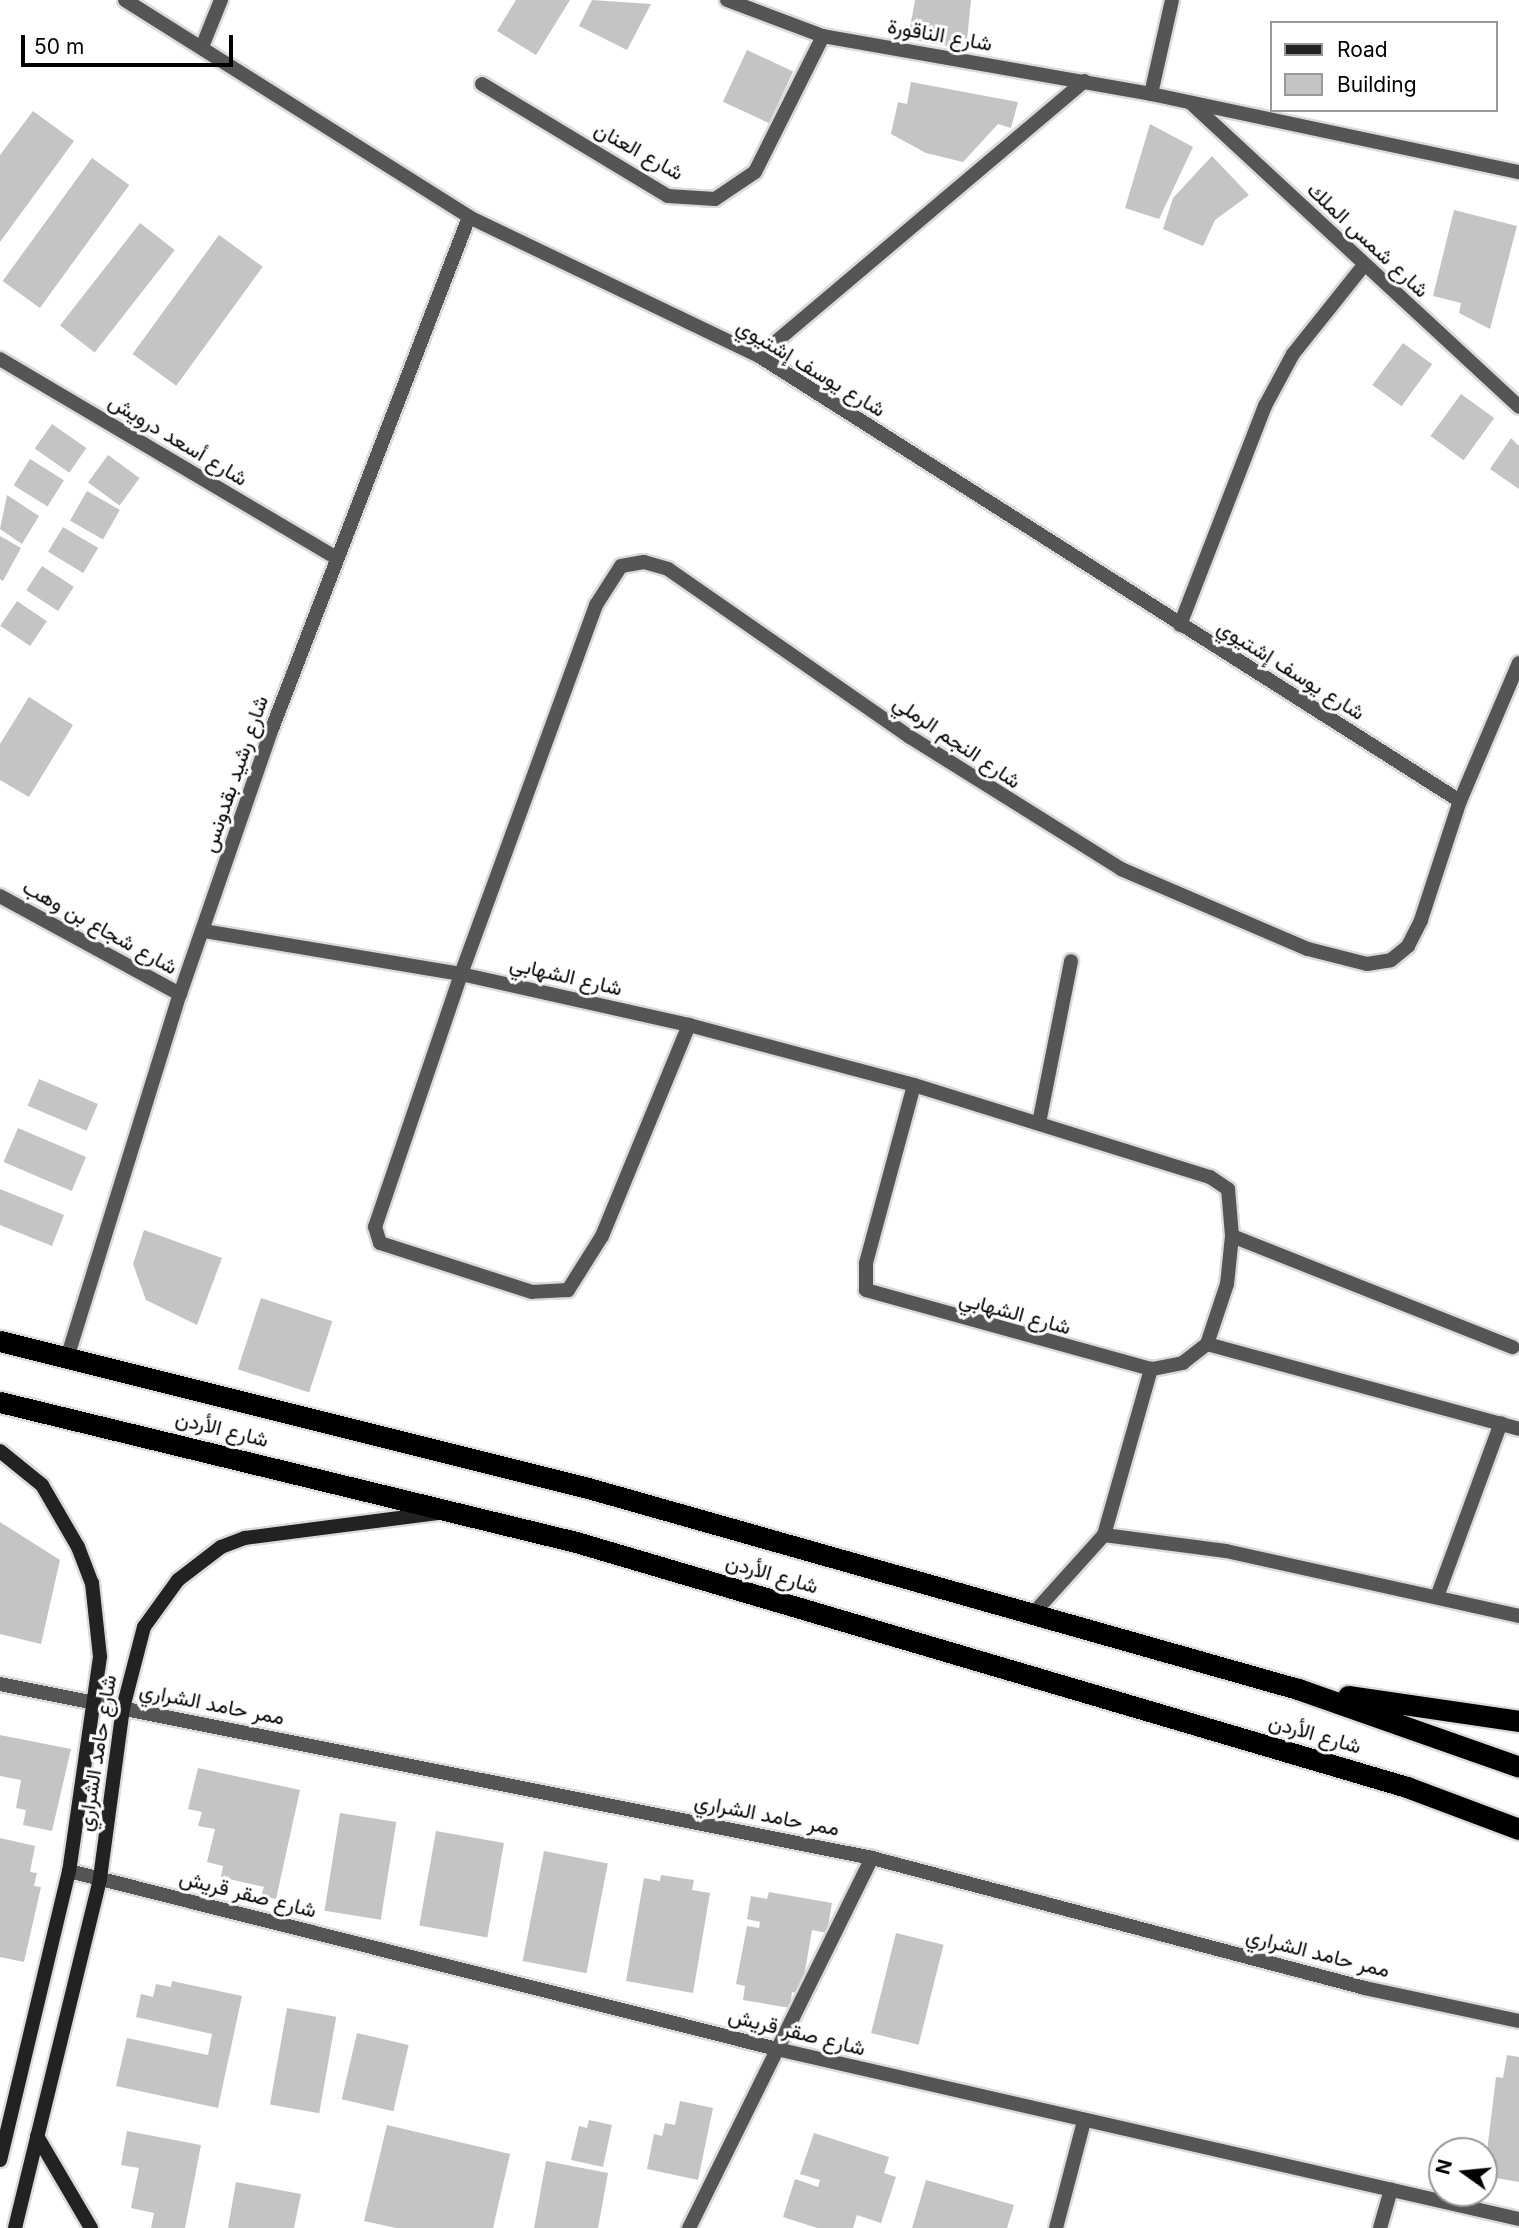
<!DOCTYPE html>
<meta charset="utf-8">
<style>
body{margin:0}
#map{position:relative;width:1519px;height:2228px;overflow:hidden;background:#fff;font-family:Inter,Vazirmatn,sans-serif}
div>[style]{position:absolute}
.building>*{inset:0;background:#c4c4c4;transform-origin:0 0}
.roads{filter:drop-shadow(2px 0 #dbdbdb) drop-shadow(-2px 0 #dbdbdb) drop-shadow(0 2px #dbdbdb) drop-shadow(0 -2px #dbdbdb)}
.street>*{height:14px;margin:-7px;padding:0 7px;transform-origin:7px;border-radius:7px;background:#555}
.secondary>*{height:14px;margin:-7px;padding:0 7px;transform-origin:7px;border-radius:7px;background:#222}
.highway>*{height:21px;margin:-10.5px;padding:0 10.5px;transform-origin:10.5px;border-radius:10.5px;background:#000}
span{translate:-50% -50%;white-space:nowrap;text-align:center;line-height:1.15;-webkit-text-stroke:6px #fff;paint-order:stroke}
.street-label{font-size:21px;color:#000}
.legend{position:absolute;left:1270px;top:21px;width:228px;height:91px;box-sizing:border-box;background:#fff;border:2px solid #999;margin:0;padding:9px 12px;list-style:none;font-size:21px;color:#000}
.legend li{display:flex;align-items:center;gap:14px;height:35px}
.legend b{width:35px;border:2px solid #999}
.north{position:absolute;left:1428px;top:2137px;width:70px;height:70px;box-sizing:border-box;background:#fff;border:2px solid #999;border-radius:50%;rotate:285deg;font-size:19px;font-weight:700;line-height:28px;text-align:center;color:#000}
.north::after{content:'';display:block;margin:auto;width:24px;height:32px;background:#000;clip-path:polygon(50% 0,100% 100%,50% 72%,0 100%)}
.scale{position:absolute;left:21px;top:35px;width:212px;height:32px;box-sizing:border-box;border:4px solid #000;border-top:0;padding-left:9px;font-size:21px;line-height:24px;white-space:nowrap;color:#000;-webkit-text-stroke:5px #fff;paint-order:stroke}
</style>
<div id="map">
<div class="building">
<div style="clip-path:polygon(516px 0,570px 0,536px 55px,497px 31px)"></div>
<div style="clip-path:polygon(592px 0,651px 4px,627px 50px,579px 26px)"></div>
<div style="clip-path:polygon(915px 0,971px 0,966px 50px,908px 39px)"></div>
<div style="left:747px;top:50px;width:51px;height:57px;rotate:25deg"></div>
<div style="clip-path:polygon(911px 82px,1018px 102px,1011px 128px,998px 124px,963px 162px,926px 153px,891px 134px,898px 102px,907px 104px)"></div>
<div style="clip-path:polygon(33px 111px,74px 141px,0 242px,0 155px)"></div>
<div style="clip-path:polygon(1150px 124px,1193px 147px,1159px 219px,1125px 208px)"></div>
<div style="clip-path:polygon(1212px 156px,1249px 195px,1215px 220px,1203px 246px,1163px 229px,1173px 198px)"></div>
<div style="left:92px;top:158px;width:46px;height:152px;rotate:36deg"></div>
<div style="clip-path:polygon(1454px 210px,1517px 226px,1490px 329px,1459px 313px,1461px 303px,1433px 296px)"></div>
<div style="left:140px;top:223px;width:44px;height:130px;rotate:38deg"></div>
<div style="left:219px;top:235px;width:54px;height:147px;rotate:36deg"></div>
<div style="left:1403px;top:343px;width:36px;height:52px;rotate:36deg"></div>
<div style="left:1461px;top:394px;width:41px;height:52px;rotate:36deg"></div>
<div style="left:52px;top:424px;width:42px;height:30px;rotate:35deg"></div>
<div style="clip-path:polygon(1511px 438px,1519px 446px,1519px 489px,1490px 469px)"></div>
<div style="left:108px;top:455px;width:39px;height:34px;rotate:36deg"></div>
<div style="left:30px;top:459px;width:40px;height:31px;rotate:32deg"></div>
<div style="left:87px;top:491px;width:38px;height:34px;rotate:30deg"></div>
<div style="clip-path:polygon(7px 495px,39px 516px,22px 544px,0 529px)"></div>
<div style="left:63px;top:527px;width:41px;height:29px;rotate:31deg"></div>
<div style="clip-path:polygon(0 536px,21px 548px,3px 581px,0 579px)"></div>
<div style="left:42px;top:566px;width:38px;height:29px;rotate:33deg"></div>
<div style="left:17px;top:601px;width:36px;height:30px;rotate:34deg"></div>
<div style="clip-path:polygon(29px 697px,73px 725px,29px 797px,0 780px,0 744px)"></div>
<div style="left:39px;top:1079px;width:64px;height:29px;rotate:23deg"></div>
<div style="left:18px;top:1128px;width:74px;height:37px;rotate:23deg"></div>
<div style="clip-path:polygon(0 1189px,64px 1215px,52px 1246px,0 1225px)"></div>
<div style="clip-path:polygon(144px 1230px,222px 1258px,197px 1325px,146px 1300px,133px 1264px)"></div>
<div style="left:261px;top:1298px;width:75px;height:75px;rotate:18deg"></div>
<div style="clip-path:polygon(0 1522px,60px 1560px,41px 1644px,0 1634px)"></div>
<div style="clip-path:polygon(0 1735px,71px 1749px,52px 1831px,23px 1825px,26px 1810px,16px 1808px,21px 1780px,0 1776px)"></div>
<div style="clip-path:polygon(198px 1768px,300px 1790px,276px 1899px,261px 1896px,264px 1887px,221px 1877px,223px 1866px,207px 1862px,215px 1829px,198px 1826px,202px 1812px,188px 1809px)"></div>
<div style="left:340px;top:1813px;width:57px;height:99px;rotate:9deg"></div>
<div style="left:436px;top:1831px;width:69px;height:96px;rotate:10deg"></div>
<div style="clip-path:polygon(0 1838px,35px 1846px,30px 1872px,37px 1873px,34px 1886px,41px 1887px,24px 1962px,0 1957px)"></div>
<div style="left:544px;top:1851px;width:65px;height:112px;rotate:11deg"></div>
<div style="clip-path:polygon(661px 1875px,694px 1880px,692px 1890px,710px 1893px,693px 1993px,626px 1981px,644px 1878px,660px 1881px)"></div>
<div style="clip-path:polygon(769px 1892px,832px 1903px,827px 1933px,812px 1930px,801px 1994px,792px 1992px,790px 2008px,743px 2000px,745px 1986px,736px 1984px,747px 1926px,759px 1928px,760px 1922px,747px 1919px,751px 1896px,767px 1899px)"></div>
<div style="left:896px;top:1933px;width:49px;height:103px;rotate:14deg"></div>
<div style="clip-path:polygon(172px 1981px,242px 1996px,218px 2108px,116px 2086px,127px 2038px,208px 2055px,212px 2034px,136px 2017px,141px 1994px,153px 1997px,156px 1984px,171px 1987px)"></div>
<div style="left:287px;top:2008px;width:50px;height:98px;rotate:10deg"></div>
<div style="left:357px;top:2033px;width:53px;height:68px;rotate:13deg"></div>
<div style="clip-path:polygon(1507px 2055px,1519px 2057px,1519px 2182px,1484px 2176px,1496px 2077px,1503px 2078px)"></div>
<div style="clip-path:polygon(680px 2101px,713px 2108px,698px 2180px,647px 2169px,654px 2134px,662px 2136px,665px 2123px,675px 2125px)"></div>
<div style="clip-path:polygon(589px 2120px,612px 2125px,603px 2167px,571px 2160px,579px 2126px,587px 2128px)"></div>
<div style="clip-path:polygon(387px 2125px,510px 2154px,493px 2228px,396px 2228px,364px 2221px)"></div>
<div style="clip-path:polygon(127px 2131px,201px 2145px,185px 2228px,151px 2228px,154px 2213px,131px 2208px,139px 2168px,121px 2165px)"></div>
<div style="clip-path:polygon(814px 2133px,889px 2157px,884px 2173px,896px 2177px,881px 2223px,857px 2215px,853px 2228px,817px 2228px,783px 2217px,795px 2179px,818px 2187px,820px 2180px,800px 2174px)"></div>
<div style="clip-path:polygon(546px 2161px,608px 2173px,598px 2228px,534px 2228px)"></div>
<div style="clip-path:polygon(926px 2180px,1014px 2205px,1007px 2228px,912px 2228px)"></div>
<div style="clip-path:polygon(236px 2182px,301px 2194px,294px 2228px,228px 2228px)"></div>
</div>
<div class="roads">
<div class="street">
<div style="left:125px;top:0;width:407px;rotate:32.2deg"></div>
<div style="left:469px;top:217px;width:322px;rotate:25.6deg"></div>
<div style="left:759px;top:356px;width:830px;rotate:32.41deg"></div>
<div style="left:727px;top:0;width:103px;rotate:20.6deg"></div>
<div style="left:823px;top:36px;width:333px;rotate:10deg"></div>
<div style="left:1151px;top:94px;width:376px;rotate:12deg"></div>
<div style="left:202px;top:47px;width:51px;rotate:-68deg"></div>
<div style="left:482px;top:84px;width:217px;rotate:31.1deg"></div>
<div style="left:668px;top:196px;width:47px;rotate:3.7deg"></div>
<div style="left:715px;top:199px;width:48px;rotate:-34deg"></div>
<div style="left:755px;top:172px;width:152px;rotate:-63.4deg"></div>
<div style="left:1151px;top:94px;width:96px;rotate:-77.4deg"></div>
<div style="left:1191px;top:103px;width:447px;rotate:42.8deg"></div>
<div style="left:759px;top:356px;width:426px;rotate:-40.2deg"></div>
<div style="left:0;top:359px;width:389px;rotate:30.6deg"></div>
<div style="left:1180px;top:625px;width:235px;rotate:-68.8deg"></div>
<div style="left:1265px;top:406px;width:59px;rotate:-61.7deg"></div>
<div style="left:1293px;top:354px;width:114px;rotate:-51.4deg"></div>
<div style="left:0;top:896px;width:205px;rotate:28.6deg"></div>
<div style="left:204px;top:931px;width:261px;rotate:9.5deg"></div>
<div style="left:461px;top:974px;width:234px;rotate:12.6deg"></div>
<div style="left:689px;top:1025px;width:233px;rotate:14.9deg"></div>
<div style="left:914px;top:1085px;width:310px;rotate:17.3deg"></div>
<div style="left:1210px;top:1177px;width:22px;rotate:34deg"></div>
<div style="left:1228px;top:1189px;width:47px;rotate:85.1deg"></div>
<div style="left:1232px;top:1236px;width:48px;rotate:95.9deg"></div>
<div style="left:1227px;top:1284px;width:63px;rotate:108.4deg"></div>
<div style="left:1207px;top:1344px;width:31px;rotate:142deg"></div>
<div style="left:1183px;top:1363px;width:33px;rotate:169deg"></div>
<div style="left:1151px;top:1369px;width:296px;rotate:-164.5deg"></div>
<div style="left:866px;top:1290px;width:27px;rotate:-90deg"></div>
<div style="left:866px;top:1263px;width:184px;rotate:-74.9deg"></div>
<div style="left:689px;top:1025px;width:228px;rotate:112.4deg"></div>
<div style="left:602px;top:1236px;width:64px;rotate:122.2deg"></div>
<div style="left:568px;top:1290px;width:36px;rotate:177deg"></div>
<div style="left:532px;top:1292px;width:160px;rotate:-162.1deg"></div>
<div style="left:380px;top:1243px;width:17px;rotate:-107deg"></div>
<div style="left:375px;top:1227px;width:267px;rotate:-71.2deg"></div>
<div style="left:461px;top:974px;width:393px;rotate:-69.9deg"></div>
<div style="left:596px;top:605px;width:46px;rotate:-57.3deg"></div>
<div style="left:621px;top:566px;width:23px;rotate:-10deg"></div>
<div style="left:644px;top:562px;width:25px;rotate:16deg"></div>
<div style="left:668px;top:569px;width:295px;rotate:34.8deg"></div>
<div style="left:910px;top:737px;width:249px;rotate:32deg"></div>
<div style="left:1121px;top:869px;width:203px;rotate:23.2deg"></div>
<div style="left:1308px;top:949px;width:61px;rotate:14.3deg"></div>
<div style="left:1367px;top:964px;width:24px;rotate:-9deg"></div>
<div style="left:1391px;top:960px;width:22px;rotate:-39deg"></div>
<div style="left:1408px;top:946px;width:29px;rotate:-63deg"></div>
<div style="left:1421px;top:920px;width:125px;rotate:-71.9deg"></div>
<div style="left:1460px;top:801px;width:150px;rotate:-66.9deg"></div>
<div style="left:1039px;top:1123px;width:165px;rotate:-78.8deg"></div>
<div style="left:1232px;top:1236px;width:302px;rotate:21.6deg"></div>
<div style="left:1207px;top:1344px;width:323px;rotate:15.2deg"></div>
<div style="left:68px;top:1355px;width:378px;rotate:-72.8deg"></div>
<div style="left:180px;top:994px;width:284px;rotate:-70.9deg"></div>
<div style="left:273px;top:726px;width:545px;rotate:-68.94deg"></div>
<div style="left:1104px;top:1535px;width:173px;rotate:-74.2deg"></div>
<div style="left:1438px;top:1594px;width:182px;rotate:-69.8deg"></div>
<div style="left:1031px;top:1616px;width:109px;rotate:-48deg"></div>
<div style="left:1104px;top:1535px;width:123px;rotate:7.5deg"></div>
<div style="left:1226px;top:1551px;width:300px;rotate:12.5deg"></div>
<div style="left:0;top:1684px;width:889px;rotate:11.28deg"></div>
<div style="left:872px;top:1858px;width:510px;rotate:14.77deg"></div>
<div style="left:1365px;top:1988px;width:157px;rotate:12.1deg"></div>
<div style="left:69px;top:1871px;width:734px;rotate:14.11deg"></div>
<div style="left:781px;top:2050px;width:757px;rotate:12.9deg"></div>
<div style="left:689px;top:2228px;width:413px;rotate:-63.7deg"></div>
<div style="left:1056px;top:2228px;width:111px;rotate:-75.3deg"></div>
<div style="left:1380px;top:2228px;width:40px;rotate:-74deg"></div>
</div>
<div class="secondary">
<div style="left:0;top:1451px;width:54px;rotate:39deg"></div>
<div style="left:42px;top:1485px;width:72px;rotate:59.9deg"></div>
<div style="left:78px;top:1547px;width:39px;rotate:69deg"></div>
<div style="left:92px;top:1583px;width:74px;rotate:83.8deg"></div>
<div style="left:100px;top:1657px;width:216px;rotate:98.2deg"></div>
<div style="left:69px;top:1871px;width:297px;rotate:103.4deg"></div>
<div style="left:37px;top:2136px;width:107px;rotate:59.6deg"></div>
<div style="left:15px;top:2228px;width:360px;rotate:-76.3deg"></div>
<div style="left:100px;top:1878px;width:172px;rotate:-82.3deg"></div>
<div style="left:123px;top:1708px;width:84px;rotate:-75.5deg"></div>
<div style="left:144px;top:1627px;width:58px;rotate:-54.1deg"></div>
<div style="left:178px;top:1580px;width:54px;rotate:-37.5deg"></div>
<div style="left:221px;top:1547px;width:26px;rotate:-21deg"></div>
<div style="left:245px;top:1538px;width:195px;rotate:-7.4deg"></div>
</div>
<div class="highway">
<div style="left:0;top:1341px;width:606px;rotate:14.04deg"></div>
<div style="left:588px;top:1488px;width:738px;rotate:15.81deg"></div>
<div style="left:1298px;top:1689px;width:234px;rotate:19.4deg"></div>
<div style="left:0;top:1402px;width:593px;rotate:13.66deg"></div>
<div style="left:576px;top:1542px;width:866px;rotate:16.43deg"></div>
<div style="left:1407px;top:1787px;width:120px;rotate:20.6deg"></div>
<div style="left:1348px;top:1696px;width:173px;rotate:8.3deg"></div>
</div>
</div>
<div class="street-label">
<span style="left:940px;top:35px;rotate:10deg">شارع الناقورة</span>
<span style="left:639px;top:151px;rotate:29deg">شارع العنان</span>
<span style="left:1368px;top:240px;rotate:43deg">شارع شمس الملك</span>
<span style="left:811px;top:368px;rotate:31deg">شارع يوسف إشتيوي</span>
<span style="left:178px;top:440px;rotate:31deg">شارع أسعد درويش</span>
<span style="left:1291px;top:670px;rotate:32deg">شارع يوسف إشتيوي</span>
<span style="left:957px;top:742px;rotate:34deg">شارع النجم الرملي</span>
<span style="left:235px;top:774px;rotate:-71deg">شارع رشيد بقدونس</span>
<span style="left:100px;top:927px;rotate:29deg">شارع شجاع بن وهب</span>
<span style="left:566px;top:976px;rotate:13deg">شارع الشهابي</span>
<span style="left:1015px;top:1313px;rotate:15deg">شارع الشهابي</span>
<span style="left:222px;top:1429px;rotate:14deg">شارع الأردن</span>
<span style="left:772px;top:1574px;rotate:16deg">شارع الأردن</span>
<span style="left:212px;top:1704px;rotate:11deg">ممر حامد الشراري</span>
<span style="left:1315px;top:1734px;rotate:16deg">شارع الأردن</span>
<span style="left:97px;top:1753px;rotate:-81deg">شارع حامد الشراري</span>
<span style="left:767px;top:1815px;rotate:11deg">ممر حامد الشراري</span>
<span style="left:248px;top:1894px;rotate:14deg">شارع صقر قريش</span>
<span style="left:1318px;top:1953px;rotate:14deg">ممر حامد الشراري</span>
<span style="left:797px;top:2032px;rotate:14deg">شارع صقر قريش</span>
</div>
<ul class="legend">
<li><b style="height:9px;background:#222"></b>Road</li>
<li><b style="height:19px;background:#c4c4c4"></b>Building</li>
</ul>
<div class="north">N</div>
<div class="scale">50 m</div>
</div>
